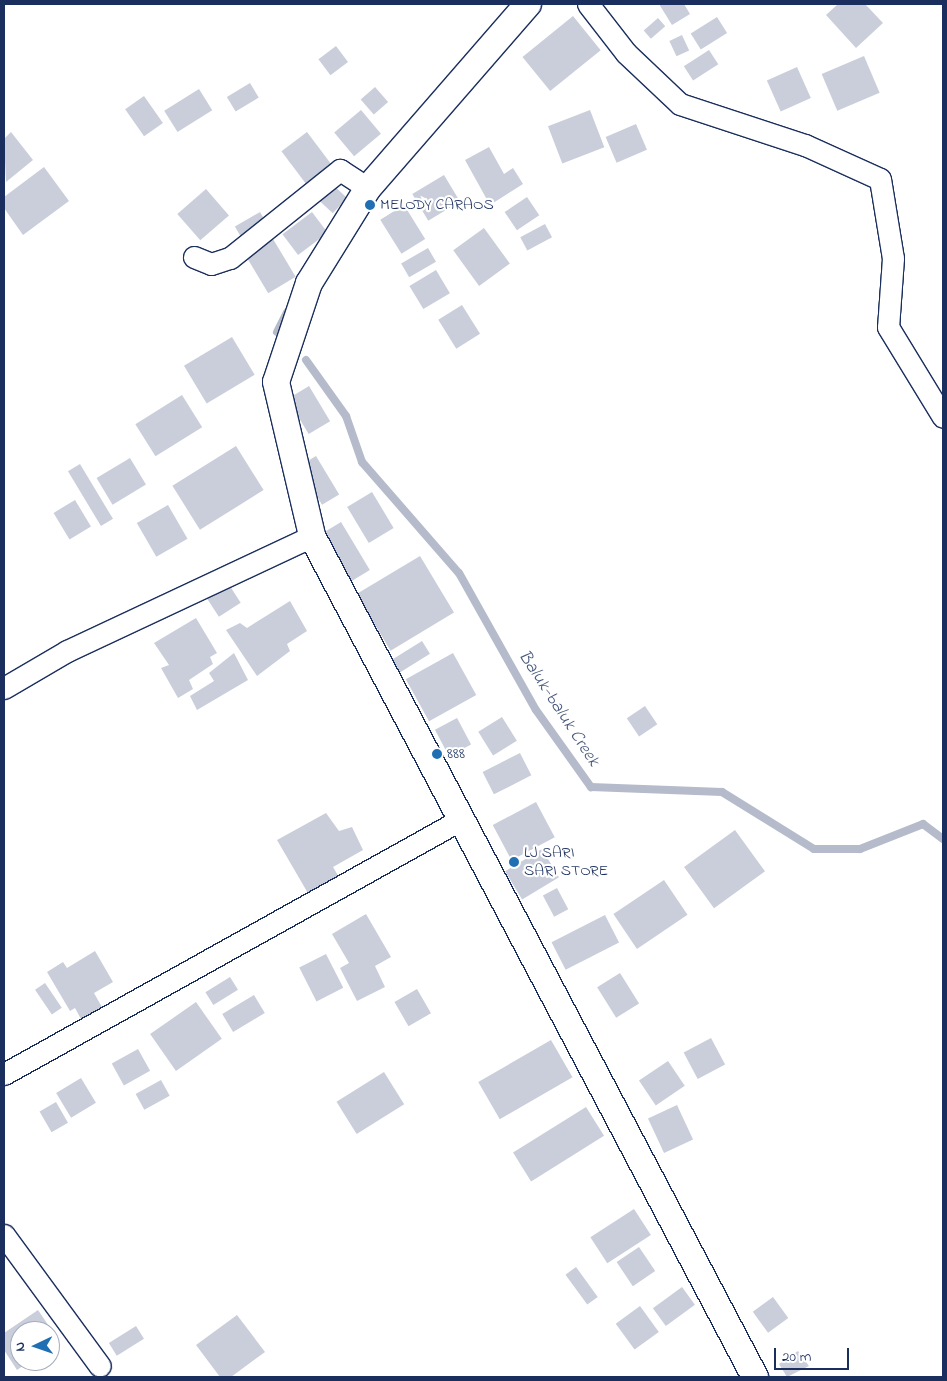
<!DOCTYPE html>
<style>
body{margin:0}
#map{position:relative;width:947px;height:1381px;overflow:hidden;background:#fff;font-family:"Indie Flower",sans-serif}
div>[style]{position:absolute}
.stream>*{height:8px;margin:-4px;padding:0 4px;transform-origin:4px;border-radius:4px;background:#b5bbca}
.building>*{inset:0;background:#caceda;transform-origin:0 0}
.roads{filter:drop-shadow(1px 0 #1b2f5e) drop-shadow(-1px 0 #1b2f5e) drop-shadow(0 1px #1b2f5e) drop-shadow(0 -1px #1b2f5e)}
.minor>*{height:21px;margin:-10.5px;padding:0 10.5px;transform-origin:10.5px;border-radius:10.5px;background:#fff}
.tertiary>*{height:26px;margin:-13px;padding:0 13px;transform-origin:13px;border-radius:13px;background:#fff}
.dots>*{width:14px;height:14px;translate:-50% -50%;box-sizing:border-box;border:2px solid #fff;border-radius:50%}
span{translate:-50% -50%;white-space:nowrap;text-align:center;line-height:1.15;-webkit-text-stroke:4.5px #fff;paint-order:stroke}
.poi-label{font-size:16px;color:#1b2f5e}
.left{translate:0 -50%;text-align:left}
.water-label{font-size:18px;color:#49597e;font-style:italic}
.frame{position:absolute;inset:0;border:5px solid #1b2f5e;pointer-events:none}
.north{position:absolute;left:10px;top:1321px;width:50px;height:50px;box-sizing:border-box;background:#fff;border:1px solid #a4acbf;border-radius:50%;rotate:267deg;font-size:14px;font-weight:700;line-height:20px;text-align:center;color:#1b2f5e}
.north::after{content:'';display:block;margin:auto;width:18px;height:22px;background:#1f6fb2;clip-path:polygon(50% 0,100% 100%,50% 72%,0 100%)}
.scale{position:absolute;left:774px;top:1348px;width:75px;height:22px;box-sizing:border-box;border:2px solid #1b2f5e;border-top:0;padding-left:6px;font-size:15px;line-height:18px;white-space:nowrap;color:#1b2f5e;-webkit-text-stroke:4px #fff;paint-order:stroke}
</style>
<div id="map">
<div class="stream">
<div style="left:277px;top:332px;width:22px;rotate:-63deg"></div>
<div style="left:306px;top:360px;width:69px;rotate:54.5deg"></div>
<div style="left:346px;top:416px;width:49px;rotate:70.8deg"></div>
<div style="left:362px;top:462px;width:147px;rotate:48.9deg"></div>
<div style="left:459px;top:573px;width:157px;rotate:60.7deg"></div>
<div style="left:536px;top:710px;width:95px;rotate:54.5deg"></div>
<div style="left:591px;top:787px;width:131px;rotate:2.2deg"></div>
<div style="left:722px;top:792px;width:108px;rotate:31.8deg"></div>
<div style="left:814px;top:849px;width:46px"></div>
<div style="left:860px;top:849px;width:68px;rotate:-21.6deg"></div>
<div style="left:923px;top:824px;width:25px;rotate:37deg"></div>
</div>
<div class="building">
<div style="clip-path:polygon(659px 4px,684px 4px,690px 14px,672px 25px)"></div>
<div style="clip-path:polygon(838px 4px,865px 4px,883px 23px,856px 48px,826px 15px)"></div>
<div style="left:573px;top:16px;width:44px;height:65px;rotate:51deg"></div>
<div style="left:717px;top:17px;width:19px;height:31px;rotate:58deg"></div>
<div style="left:658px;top:18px;width:11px;height:19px;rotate:49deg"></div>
<div style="left:682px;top:35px;width:17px;height:14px;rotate:65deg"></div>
<div style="left:336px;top:46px;width:20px;height:22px;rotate:53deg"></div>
<div style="left:709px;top:50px;width:17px;height:30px;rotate:57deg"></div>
<div style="left:864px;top:56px;width:40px;height:46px;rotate:67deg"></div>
<div style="left:797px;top:67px;width:34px;height:33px;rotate:66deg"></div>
<div style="left:250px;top:83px;width:17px;height:27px;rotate:59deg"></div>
<div style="left:375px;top:87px;width:20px;height:19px;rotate:49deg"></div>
<div style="left:199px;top:89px;width:25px;height:41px;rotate:58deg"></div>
<div style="left:144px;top:96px;width:33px;height:23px;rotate:55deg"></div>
<div style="left:361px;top:110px;width:31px;height:35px;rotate:50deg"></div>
<div style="left:590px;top:110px;width:40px;height:45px;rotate:69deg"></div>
<div style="left:636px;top:124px;width:28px;height:33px;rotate:67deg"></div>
<div style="clip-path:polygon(11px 132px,33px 160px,6px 182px,4px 139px)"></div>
<div style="left:307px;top:132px;width:45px;height:32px;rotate:53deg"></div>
<div style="clip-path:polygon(489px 147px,504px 174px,513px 168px,523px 184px,490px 205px,465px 160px)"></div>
<div style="clip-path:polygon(44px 167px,69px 201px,23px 235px,4px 208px,4px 197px)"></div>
<div style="left:444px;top:175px;width:31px;height:37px;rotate:59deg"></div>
<div style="left:331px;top:183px;width:22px;height:21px;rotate:43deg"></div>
<div style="left:206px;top:189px;width:35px;height:38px;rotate:49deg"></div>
<div style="left:527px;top:197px;width:22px;height:27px;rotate:56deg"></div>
<div style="left:404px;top:205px;width:40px;height:28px;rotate:58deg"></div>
<div style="left:260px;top:212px;width:14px;height:29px;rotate:60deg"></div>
<div style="left:312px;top:212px;width:26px;height:37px;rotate:53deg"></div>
<div style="left:545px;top:224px;width:15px;height:28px;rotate:62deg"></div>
<div style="left:484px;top:228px;width:44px;height:38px;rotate:54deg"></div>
<div style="left:273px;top:239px;width:44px;height:32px;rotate:59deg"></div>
<div style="left:428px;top:248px;width:16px;height:31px;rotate:60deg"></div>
<div style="left:436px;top:270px;width:27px;height:31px;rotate:59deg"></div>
<div style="left:462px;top:305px;width:34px;height:28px;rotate:58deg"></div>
<div style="left:232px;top:337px;width:44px;height:56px;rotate:59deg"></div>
<div style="left:309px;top:386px;width:41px;height:25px;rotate:59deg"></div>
<div style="left:182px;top:395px;width:38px;height:55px;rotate:58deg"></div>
<div style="left:236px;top:446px;width:52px;height:75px;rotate:58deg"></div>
<div style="left:316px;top:456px;width:45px;height:20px;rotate:59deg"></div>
<div style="left:130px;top:458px;width:31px;height:39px;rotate:59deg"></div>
<div style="left:80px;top:464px;width:64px;height:14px;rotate:59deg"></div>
<div style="left:372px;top:492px;width:42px;height:29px;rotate:59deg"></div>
<div style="left:75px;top:500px;width:31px;height:25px;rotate:59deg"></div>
<div style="left:168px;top:505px;width:39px;height:36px;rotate:60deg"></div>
<div style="left:341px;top:522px;width:56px;height:25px;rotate:59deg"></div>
<div style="left:420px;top:556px;width:66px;height:74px;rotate:59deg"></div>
<div style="left:226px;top:580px;width:27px;height:26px;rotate:57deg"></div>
<div style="clip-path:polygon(290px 601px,307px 631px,287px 644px,290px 651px,257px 676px,226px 630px,240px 623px,247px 628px)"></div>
<div style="clip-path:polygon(196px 618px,217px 653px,210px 657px,213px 664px,189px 680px,193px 689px,178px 698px,161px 668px,169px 665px,154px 643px)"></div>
<div style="left:422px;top:641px;width:15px;height:35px;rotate:58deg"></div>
<div style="clip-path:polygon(234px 653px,248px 680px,197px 710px,190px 696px,214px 681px,209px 673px)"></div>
<div style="left:453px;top:653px;width:48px;height:54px;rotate:61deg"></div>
<div style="left:645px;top:706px;width:22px;height:22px;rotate:56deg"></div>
<div style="left:502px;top:717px;width:28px;height:28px;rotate:58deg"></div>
<div style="left:457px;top:718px;width:30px;height:25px;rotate:62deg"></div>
<div style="left:520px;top:753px;width:25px;height:42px;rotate:63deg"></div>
<div style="left:536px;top:802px;width:40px;height:49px;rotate:62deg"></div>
<div style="clip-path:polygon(326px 813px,339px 831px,352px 827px,363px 850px,333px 867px,340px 879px,309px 895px,277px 840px)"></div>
<div style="left:735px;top:830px;width:51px;height:63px;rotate:54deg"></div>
<div style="left:542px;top:849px;width:33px;height:43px;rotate:59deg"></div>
<div style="left:664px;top:880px;width:42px;height:61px;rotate:56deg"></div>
<div style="left:557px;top:888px;width:24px;height:16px;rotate:62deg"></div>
<div style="clip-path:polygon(366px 914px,391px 957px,375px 966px,385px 987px,357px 1001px,340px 968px,349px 963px,332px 934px)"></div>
<div style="left:605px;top:915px;width:31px;height:60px;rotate:63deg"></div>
<div style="clip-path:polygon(95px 951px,113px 982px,94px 993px,103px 1009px,82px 1021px,75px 1008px,70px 1011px,47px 972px,63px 962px,67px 968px)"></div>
<div style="left:326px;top:954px;width:38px;height:30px;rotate:63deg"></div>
<div style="left:620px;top:973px;width:36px;height:27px;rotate:58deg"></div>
<div style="left:230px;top:977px;width:15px;height:29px;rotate:58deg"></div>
<div style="left:45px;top:983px;width:30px;height:12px;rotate:56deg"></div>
<div style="left:417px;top:989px;width:28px;height:26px;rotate:60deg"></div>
<div style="left:254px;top:995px;width:21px;height:37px;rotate:59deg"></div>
<div style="left:196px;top:1002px;width:45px;height:56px;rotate:55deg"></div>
<div style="left:711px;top:1038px;width:30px;height:31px;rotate:62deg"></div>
<div style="left:551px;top:1040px;width:43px;height:84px;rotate:60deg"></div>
<div style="left:138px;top:1049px;width:25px;height:30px;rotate:61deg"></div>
<div style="left:668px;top:1061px;width:30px;height:35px;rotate:56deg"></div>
<div style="left:384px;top:1072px;width:38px;height:56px;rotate:58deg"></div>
<div style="left:81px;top:1078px;width:29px;height:29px;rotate:59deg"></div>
<div style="left:161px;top:1080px;width:18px;height:29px;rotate:61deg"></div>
<div style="left:56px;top:1102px;width:24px;height:19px;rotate:60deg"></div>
<div style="left:677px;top:1105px;width:38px;height:32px;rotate:65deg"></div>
<div style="left:586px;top:1107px;width:34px;height:86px;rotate:58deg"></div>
<div style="left:634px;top:1209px;width:31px;height:52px;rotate:57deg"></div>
<div style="left:639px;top:1247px;width:29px;height:27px;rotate:56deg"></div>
<div style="left:576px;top:1267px;width:37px;height:13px;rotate:54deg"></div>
<div style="left:682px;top:1287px;width:22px;height:36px;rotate:54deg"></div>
<div style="left:773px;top:1297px;width:26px;height:25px;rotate:54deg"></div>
<div style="left:640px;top:1306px;width:32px;height:30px;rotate:54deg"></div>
<div style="clip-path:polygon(38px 1310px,59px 1341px,50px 1347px,50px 1331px,20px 1331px,20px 1361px,30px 1361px,17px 1370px,4px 1350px,4px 1333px)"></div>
<div style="clip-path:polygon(237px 1315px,265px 1352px,231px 1377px,220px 1377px,196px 1345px)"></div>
<div style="left:136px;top:1326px;width:15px;height:32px;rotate:58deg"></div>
<div style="clip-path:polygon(798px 1351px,809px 1366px,787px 1377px,779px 1364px)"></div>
</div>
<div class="roads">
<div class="minor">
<div style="left:588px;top:4px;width:62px;rotate:52.2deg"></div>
<div style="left:626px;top:53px;width:74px;rotate:43.4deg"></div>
<div style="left:680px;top:104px;width:132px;rotate:18.2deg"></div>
<div style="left:805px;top:145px;width:82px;rotate:24.4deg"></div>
<div style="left:880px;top:179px;width:80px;rotate:80.7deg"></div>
<div style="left:893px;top:258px;width:69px;rotate:94.1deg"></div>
<div style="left:888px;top:327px;width:105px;rotate:58.6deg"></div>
<div style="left:194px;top:257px;width:18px;rotate:22deg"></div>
<div style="left:211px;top:264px;width:20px;rotate:-18deg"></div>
<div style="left:230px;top:258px;width:141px;rotate:-38.7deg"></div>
<div style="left:340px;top:170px;width:33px;rotate:33deg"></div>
<div style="left:4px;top:688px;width:73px;rotate:-30.4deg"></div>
<div style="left:67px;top:651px;width:271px;rotate:-25.1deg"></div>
<div style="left:4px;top:1074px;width:522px;rotate:-29.12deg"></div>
<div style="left:4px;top:1235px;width:162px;rotate:53.8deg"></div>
</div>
<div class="tertiary">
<div style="left:528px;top:4px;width:244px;rotate:131deg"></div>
<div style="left:368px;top:188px;width:112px;rotate:121.8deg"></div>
<div style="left:309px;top:283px;width:104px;rotate:108.4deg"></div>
<div style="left:276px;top:382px;width:158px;rotate:76.8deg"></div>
<div style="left:312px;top:536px;width:951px;rotate:62.22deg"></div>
</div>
</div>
<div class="dots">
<div style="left:370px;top:205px;background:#1f6fb2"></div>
<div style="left:437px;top:754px;background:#1f6fb2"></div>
<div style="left:514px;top:862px;background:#1f6fb2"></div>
</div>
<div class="poi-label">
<span class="left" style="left:380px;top:205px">MELODY CARAOS</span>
<span class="left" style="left:447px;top:754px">888</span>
<span class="left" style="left:524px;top:862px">LJ SARI<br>SARI STORE</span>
</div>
<div class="water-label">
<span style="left:558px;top:709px;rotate:57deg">Baluk-baluk Creek</span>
</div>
<div class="frame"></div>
<div class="north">N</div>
<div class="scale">20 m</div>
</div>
